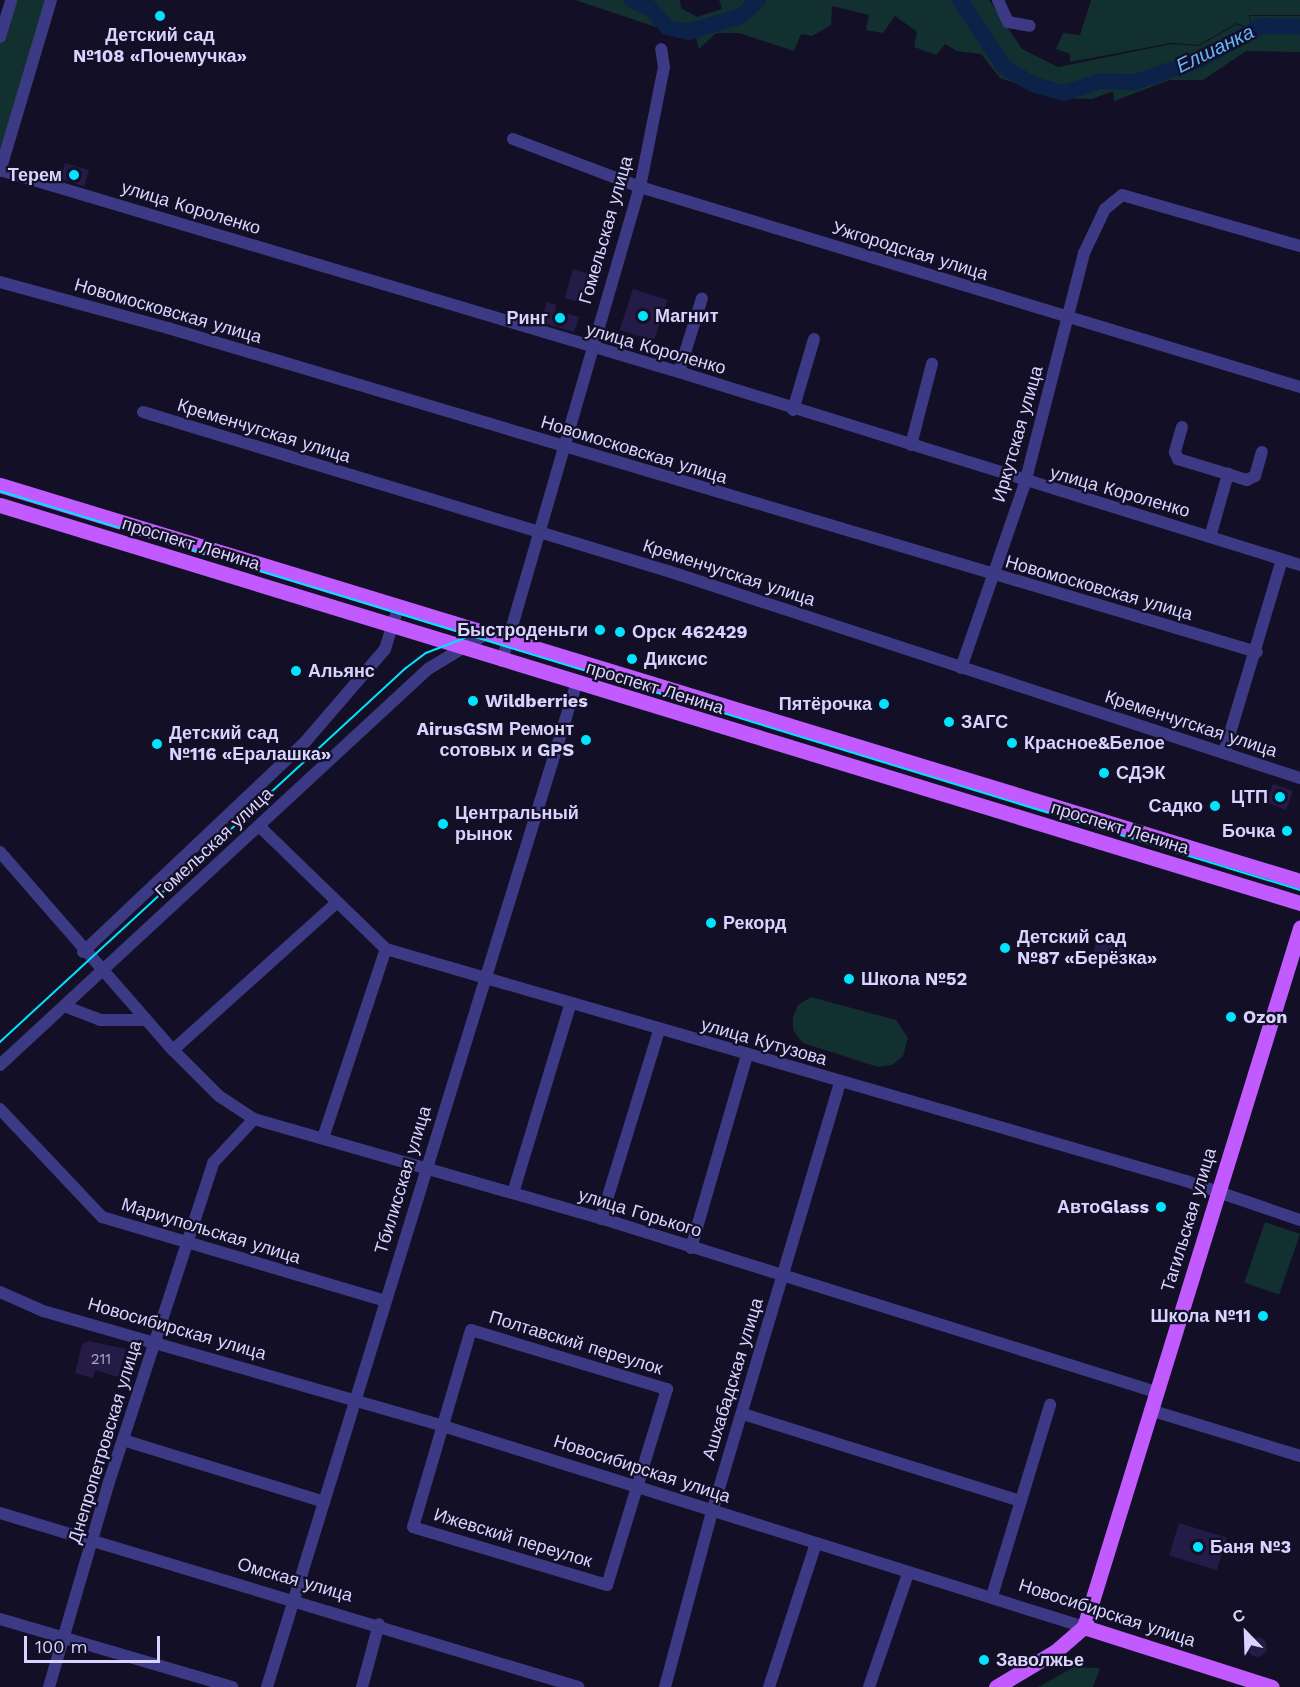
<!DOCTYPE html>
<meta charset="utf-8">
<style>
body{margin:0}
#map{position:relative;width:1300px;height:1687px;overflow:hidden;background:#130f26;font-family:"Work Sans",sans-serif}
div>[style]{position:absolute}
.green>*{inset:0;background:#12302f;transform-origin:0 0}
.river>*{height:16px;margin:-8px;padding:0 8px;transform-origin:8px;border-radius:8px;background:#0c2248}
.building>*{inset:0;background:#241b47;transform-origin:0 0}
.round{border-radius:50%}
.minor>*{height:12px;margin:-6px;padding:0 6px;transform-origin:6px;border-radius:6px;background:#3d3a85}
.major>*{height:15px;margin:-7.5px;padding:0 7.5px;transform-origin:7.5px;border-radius:7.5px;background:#c25bff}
.tram>*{height:1.5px;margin:-0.75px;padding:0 0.75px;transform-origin:0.75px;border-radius:0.75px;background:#00e5ff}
.dots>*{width:16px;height:16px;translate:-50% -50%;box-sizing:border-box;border:3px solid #130f26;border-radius:50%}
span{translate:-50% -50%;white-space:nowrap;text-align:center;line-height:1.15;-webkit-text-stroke:4.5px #130f26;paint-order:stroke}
.number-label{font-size:15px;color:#aca6d1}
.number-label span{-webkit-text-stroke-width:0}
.poi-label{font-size:18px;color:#d9d4ff;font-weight:700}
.right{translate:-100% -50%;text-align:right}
.left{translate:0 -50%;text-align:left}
.street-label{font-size:18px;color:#d9d4ff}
.water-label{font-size:20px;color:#62b6ff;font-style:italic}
.north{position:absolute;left:1216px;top:1603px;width:60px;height:60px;-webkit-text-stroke:4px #130f26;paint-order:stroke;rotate:337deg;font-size:16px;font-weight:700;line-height:24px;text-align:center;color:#d9d4ff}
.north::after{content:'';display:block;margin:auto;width:21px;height:27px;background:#d9d4ff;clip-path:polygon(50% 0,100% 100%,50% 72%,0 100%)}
.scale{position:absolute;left:24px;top:1636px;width:136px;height:27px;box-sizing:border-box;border:3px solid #d9d4ff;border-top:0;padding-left:8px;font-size:18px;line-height:21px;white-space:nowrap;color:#d9d4ff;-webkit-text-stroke:4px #130f26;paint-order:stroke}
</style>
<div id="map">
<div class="green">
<div style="clip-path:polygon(11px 0,51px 0,0 171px,0 37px)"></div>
<div style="clip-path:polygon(575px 0,680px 0,681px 8px,697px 17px,722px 9px,719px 0,989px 0,1022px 49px,1058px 67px,1171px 44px,1199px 46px,1237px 24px,1253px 32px,1250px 16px,1300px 16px,1300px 52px,1246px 51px,1203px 80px,1170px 80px,1114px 101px,1113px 91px,1092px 99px,1058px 98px,1000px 78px,981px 54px,957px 51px,945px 44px,936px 55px,914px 47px,917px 32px,895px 16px,883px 33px,866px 30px,869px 15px,832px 6px,831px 25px,812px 36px,801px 34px,794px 51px,739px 33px,716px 33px,699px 49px,694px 30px,683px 28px,674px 33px)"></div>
<div style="clip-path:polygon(1091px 0,1300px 0,1300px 15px,1249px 15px,1252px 30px,1237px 23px,1199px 45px,1171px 43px,1070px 62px,1070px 54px,1056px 49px,1063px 33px,1080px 35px)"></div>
<div style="clip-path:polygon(811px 997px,896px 1020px,908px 1038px,903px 1056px,892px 1065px,878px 1067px,803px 1043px,793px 1030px,793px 1017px,798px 1005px)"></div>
<div style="left:1265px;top:1222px;width:37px;height:64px;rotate:19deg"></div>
<div style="clip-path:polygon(1074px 1667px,1100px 1668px,1093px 1687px,1038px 1687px)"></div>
</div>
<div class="river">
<div style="left:632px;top:0;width:21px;rotate:25deg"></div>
<div style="left:651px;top:9px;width:24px;rotate:48deg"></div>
<div style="left:667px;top:27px;width:22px;rotate:13deg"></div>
<div style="left:688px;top:32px;width:55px;rotate:-16.8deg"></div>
<div style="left:741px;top:16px;width:23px;rotate:-43deg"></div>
<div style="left:960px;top:0;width:80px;rotate:56.7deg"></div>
<div style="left:1004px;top:67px;width:33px;rotate:31deg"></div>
<div style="left:1032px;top:84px;width:33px;rotate:16deg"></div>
<div style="left:1064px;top:93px;width:38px;rotate:-18deg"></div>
<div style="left:1100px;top:81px;width:35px;rotate:2deg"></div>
<div style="left:1135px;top:82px;width:69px;rotate:-18.7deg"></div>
<div style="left:1200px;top:60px;width:70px;rotate:-29.1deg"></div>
<div style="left:1261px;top:26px;width:39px;rotate:1deg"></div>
</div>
<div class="building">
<div style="left:65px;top:163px;width:25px;height:17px;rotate:16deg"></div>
<div style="left:573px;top:269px;width:18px;height:30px;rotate:16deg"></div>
<div style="left:633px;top:289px;width:36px;height:43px;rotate:18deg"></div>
<div style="clip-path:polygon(547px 302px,556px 305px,555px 310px,579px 317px,574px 332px,540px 322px)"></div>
<div style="left:1273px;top:784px;width:21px;height:20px;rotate:19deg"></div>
<div style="left:1099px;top:931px;width:30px;height:21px;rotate:15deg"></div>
<div style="clip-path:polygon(89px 1341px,126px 1349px,118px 1377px,95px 1370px,93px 1378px,75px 1373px,82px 1344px)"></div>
<div style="left:1179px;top:1523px;width:50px;height:34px;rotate:17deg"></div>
<div class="round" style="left:1247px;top:1637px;width:20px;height:20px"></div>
</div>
<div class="minor">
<div style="left:998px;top:0;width:24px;rotate:66deg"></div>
<div style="left:1008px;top:22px;width:22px;rotate:10deg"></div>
<div style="left:0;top:37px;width:39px;rotate:-73deg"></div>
<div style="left:513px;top:139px;width:136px;rotate:20.7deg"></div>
<div style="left:640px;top:187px;width:690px;rotate:16.86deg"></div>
<div style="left:0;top:170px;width:708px;rotate:16.57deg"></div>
<div style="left:679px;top:372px;width:650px;rotate:17.26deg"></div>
<div style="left:0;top:171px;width:178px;rotate:-73.4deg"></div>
<div style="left:0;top:282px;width:174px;rotate:15.3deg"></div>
<div style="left:168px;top:328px;width:1136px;rotate:16.57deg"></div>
<div style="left:679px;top:372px;width:77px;rotate:-72.7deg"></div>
<div style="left:793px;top:410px;width:74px;rotate:-73.5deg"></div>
<div style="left:143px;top:412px;width:549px;rotate:16.85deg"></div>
<div style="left:668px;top:571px;width:665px;rotate:18.14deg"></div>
<div style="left:1182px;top:427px;width:26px;rotate:106deg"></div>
<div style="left:1175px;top:452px;width:8px;rotate:67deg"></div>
<div style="left:1178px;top:459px;width:72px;rotate:16.9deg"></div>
<div style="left:1247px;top:480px;width:9px;rotate:-27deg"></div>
<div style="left:1255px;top:476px;width:25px;rotate:-74deg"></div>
<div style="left:911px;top:445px;width:84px;rotate:-75.5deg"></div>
<div style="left:1210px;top:537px;width:66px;rotate:-74.1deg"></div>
<div style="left:502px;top:661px;width:494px;rotate:-73.8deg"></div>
<div style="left:640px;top:187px;width:122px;rotate:-78.7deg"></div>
<div style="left:664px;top:67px;width:18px;rotate:-99deg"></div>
<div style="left:961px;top:668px;width:196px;rotate:-70.9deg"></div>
<div style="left:1025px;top:483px;width:237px;rotate:-75.6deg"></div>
<div style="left:1084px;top:253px;width:49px;rotate:-64.5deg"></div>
<div style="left:1105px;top:209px;width:22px;rotate:-39deg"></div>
<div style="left:1122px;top:195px;width:185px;rotate:16deg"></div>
<div style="left:1224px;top:753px;width:202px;rotate:-73.3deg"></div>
<div style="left:259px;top:826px;width:177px;rotate:44.1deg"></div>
<div style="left:386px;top:949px;width:833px;rotate:16.17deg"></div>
<div style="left:1186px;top:1181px;width:120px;rotate:18.9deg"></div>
<div style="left:0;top:852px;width:263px;rotate:48.9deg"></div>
<div style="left:173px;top:1050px;width:65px;rotate:45deg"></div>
<div style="left:219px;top:1096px;width:42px;rotate:33.3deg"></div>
<div style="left:254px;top:1119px;width:373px;rotate:16deg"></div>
<div style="left:613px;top:1222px;width:569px;rotate:17.38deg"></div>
<div style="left:83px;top:952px;width:307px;rotate:-43.4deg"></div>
<div style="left:306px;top:741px;width:121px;rotate:-49.3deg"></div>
<div style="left:385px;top:649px;width:43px;rotate:-72.4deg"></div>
<div style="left:64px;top:1006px;width:39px;rotate:21deg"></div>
<div style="left:100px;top:1020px;width:44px"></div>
<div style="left:173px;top:1050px;width:218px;rotate:-42deg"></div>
<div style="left:0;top:1065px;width:583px;rotate:-42.78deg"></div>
<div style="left:428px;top:669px;width:68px;rotate:-31.1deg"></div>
<div style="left:0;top:1109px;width:149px;rotate:46.6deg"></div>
<div style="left:102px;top:1217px;width:295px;rotate:16.5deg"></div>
<div style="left:323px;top:1138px;width:199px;rotate:-71.6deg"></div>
<div style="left:513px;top:1193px;width:196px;rotate:-73.1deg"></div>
<div style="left:601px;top:1219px;width:197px;rotate:-72.9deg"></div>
<div style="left:691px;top:1248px;width:201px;rotate:-73.8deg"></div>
<div style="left:0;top:1292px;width:47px;rotate:23.8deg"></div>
<div style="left:43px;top:1311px;width:416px;rotate:16deg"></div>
<div style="left:443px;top:1426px;width:672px;rotate:17.41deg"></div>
<div style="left:471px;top:1330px;width:205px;rotate:16.8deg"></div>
<div style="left:667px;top:1389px;width:205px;rotate:107deg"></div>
<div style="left:607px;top:1585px;width:202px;rotate:-163.4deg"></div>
<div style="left:413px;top:1527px;width:205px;rotate:-73.6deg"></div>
<div style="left:1150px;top:1410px;width:157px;rotate:17deg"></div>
<div style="left:743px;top:1414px;width:290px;rotate:17.4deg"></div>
<div style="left:123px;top:1440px;width:210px;rotate:17.1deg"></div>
<div style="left:0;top:1513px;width:604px;rotate:16.75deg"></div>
<div style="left:992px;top:1596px;width:200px;rotate:-73.1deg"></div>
<div style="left:0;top:1619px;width:242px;rotate:16.3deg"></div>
<div style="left:49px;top:1687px;width:214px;rotate:-73.7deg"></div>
<div style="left:109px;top:1482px;width:336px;rotate:-71.9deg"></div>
<div style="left:213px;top:1163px;width:60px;rotate:-47deg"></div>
<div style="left:267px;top:1687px;width:1049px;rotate:-72.86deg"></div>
<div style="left:362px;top:1687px;width:65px;rotate:-74.9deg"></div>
<div style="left:665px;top:1687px;width:181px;rotate:-75deg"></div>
<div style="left:712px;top:1512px;width:449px;rotate:-73.4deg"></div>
<div style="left:769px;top:1687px;width:148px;rotate:-71.9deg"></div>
<div style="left:869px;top:1687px;width:120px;rotate:-71deg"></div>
</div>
<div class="major">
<div style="left:0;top:485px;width:1359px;rotate:16.94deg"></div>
<div style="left:0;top:505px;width:1360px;rotate:17.02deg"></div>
<div style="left:1084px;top:1627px;width:732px;rotate:-72.83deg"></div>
<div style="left:1084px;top:1627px;width:197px;rotate:17.7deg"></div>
<div style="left:996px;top:1687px;width:70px;rotate:-31deg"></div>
<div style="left:1056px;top:1651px;width:37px;rotate:-41deg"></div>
</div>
<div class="tram">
<div style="left:0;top:491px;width:1360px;rotate:17.06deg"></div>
<div style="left:0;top:1042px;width:552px;rotate:-42.65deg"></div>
<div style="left:406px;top:668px;width:25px;rotate:-37deg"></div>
<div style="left:426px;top:653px;width:42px;rotate:-21deg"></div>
</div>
<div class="dots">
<div style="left:160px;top:16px;background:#00e5ff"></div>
<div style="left:74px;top:175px;background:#00e5ff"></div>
<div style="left:643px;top:316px;background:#00e5ff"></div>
<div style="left:560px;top:318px;background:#00e5ff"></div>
<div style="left:600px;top:630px;background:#00e5ff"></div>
<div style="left:620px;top:632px;background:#00e5ff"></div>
<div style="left:632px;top:659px;background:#00e5ff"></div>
<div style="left:296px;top:671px;background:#00e5ff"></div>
<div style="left:473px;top:701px;background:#00e5ff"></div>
<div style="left:884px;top:704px;background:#00e5ff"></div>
<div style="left:949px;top:722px;background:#00e5ff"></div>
<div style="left:586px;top:740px;background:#00e5ff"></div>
<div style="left:1012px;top:743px;background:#00e5ff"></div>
<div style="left:157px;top:744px;background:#00e5ff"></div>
<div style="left:1104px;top:773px;background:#00e5ff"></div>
<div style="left:1280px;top:797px;background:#00e5ff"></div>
<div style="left:1215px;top:806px;background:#00e5ff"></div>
<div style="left:443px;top:824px;background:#00e5ff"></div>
<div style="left:1287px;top:831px;background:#00e5ff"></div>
<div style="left:711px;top:923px;background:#00e5ff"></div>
<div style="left:1005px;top:948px;background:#00e5ff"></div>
<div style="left:849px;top:979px;background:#00e5ff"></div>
<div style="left:1231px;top:1017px;background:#00e5ff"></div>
<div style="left:1161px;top:1207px;background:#00e5ff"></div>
<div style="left:1263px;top:1316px;background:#00e5ff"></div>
<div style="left:1198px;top:1547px;background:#00e5ff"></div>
<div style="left:984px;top:1660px;background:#00e5ff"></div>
</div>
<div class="number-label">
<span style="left:101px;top:1360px">211</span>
</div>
<div class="poi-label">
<span style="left:160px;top:46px">Детский сад<br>№108 «Почемучка»</span>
<span class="right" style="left:62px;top:175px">Терем</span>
<span class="left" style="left:655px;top:316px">Магнит</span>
<span class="right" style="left:548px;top:318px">Ринг</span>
<span class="right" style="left:588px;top:630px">Быстроденьги</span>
<span class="left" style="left:632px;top:632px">Орск 462429</span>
<span class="left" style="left:644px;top:659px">Диксис</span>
<span class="left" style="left:308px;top:671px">Альянс</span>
<span class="left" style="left:485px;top:701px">Wildberries</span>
<span class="right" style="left:872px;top:704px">Пятёрочка</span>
<span class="left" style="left:961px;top:722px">ЗАГС</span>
<span class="right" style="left:574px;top:740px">AirusGSM Ремонт<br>сотовых и GPS</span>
<span class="left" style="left:169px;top:744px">Детский сад<br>№116 «Ералашка»</span>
<span class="left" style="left:1024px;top:743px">Красное&amp;Белое</span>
<span class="left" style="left:1116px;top:773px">СДЭК</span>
<span class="right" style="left:1268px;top:797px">ЦТП</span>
<span class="right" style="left:1203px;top:806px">Садко</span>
<span class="left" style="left:455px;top:824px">Центральный<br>рынок</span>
<span class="right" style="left:1275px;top:831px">Бочка</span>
<span class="left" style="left:723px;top:923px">Рекорд</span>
<span class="left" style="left:1017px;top:948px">Детский сад<br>№87 «Берёзка»</span>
<span class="left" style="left:861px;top:979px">Школа №52</span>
<span class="left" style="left:1243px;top:1017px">Ozon</span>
<span class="right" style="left:1149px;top:1207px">АвтоGlass</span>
<span class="right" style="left:1251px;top:1316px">Школа №11</span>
<span class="left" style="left:1210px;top:1547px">Баня №3</span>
<span class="left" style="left:996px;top:1660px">Заволжье</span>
</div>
<div class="street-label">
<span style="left:191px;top:208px;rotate:17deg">улица Короленко</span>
<span style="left:606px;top:230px;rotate:-74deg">Гомельская улица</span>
<span style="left:910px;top:251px;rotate:17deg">Ужгородская улица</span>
<span style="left:168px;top:311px;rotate:16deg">Новомосковская улица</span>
<span style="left:656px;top:349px;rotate:16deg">улица Короленко</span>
<span style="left:264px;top:431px;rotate:17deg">Кременчугская улица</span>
<span style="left:1018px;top:434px;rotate:-74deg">Иркутская улица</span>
<span style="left:634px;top:450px;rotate:17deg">Новомосковская улица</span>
<span style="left:1120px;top:492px;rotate:16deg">улица Короленко</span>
<span style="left:191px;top:544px;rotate:17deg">проспект Ленина</span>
<span style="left:729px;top:573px;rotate:18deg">Кременчугская улица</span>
<span style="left:1099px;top:588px;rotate:16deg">Новомосковская улица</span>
<span style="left:655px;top:688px;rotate:17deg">проспект Ленина</span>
<span style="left:1191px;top:724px;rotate:18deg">Кременчугская улица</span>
<span style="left:1120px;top:828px;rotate:17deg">проспект Ленина</span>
<span style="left:214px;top:843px;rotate:-43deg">Гомельская улица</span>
<span style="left:764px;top:1042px;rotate:16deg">улица Кутузова</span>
<span style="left:403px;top:1180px;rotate:-73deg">Тбилисская улица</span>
<span style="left:640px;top:1213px;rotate:17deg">улица Горького</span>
<span style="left:1189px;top:1220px;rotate:-73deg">Тагильская улица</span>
<span style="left:211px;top:1231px;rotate:17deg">Мариупольская улица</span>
<span style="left:177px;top:1329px;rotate:16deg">Новосибирская улица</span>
<span style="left:576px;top:1343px;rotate:17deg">Полтавский переулок</span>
<span style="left:733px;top:1379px;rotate:-73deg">Ашхабадская улица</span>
<span style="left:105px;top:1442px;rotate:-73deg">Днепропетровская улица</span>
<span style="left:642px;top:1469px;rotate:18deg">Новосибирская улица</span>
<span style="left:513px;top:1538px;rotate:17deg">Ижевский переулок</span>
<span style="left:295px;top:1580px;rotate:16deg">Омская улица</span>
<span style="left:1107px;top:1613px;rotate:18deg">Новосибирская улица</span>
</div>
<div class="water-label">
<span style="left:1215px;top:49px;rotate:-26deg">Елшанка</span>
</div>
<div class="north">С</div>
<div class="scale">100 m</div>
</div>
